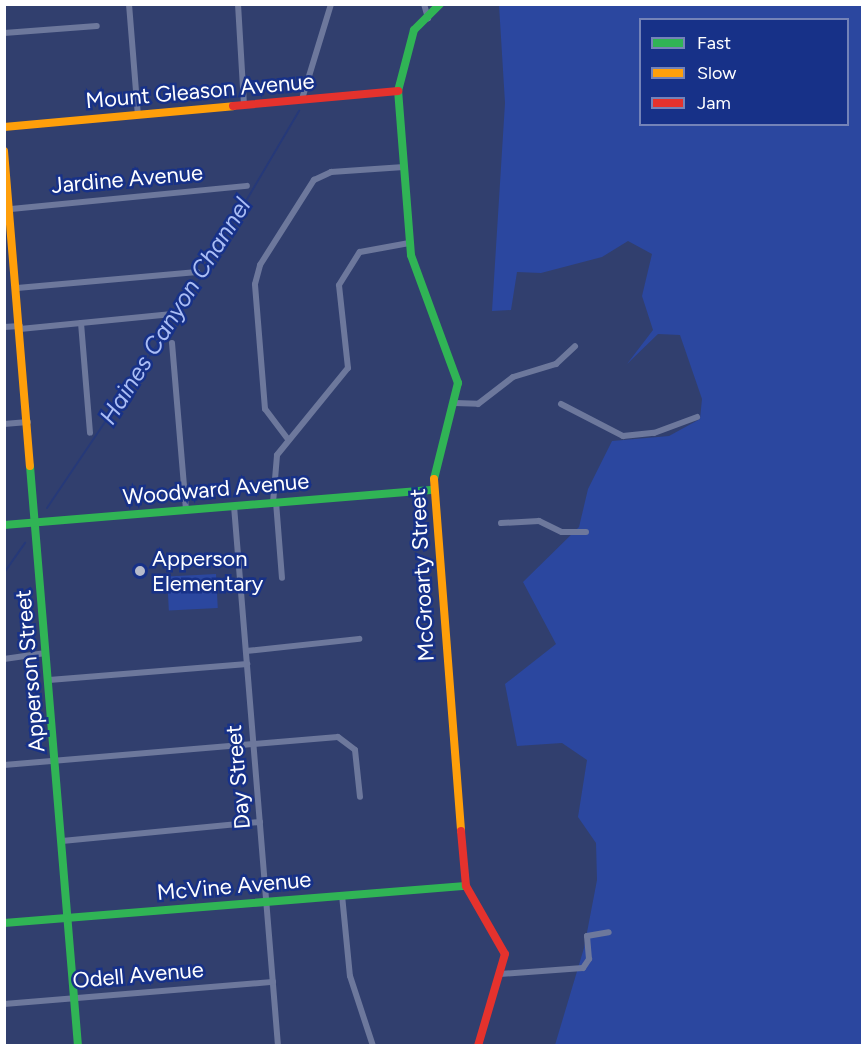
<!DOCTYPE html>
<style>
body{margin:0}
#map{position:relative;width:867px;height:1050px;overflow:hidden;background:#313f6e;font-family:Figtree,sans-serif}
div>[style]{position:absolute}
.green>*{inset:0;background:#2b479f;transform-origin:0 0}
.stream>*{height:2px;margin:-1px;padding:0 1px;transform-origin:1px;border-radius:1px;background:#263979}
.street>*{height:6px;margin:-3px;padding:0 3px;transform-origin:3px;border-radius:3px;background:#6d789c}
.fast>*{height:8px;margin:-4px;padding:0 4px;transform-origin:4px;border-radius:4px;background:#30b455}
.slow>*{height:8px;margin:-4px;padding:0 4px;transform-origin:4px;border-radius:4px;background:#ff9f0a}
.jam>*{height:8px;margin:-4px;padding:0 4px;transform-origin:4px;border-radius:4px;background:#e5322d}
.dots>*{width:16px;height:16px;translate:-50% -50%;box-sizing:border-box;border:3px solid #173188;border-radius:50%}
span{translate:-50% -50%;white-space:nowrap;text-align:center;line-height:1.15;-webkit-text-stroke:5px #173188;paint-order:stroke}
.street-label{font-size:22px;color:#fff}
.poi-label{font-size:22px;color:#fff}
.left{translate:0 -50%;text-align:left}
.water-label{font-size:24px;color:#aabdf5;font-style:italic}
.frame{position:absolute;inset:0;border:6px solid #fff;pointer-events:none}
.legend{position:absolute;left:639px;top:18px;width:210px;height:108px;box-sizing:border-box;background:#173188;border:2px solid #7483b8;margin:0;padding:8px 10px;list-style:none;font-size:18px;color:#fff}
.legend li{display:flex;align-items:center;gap:12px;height:30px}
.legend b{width:30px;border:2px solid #7483b8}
</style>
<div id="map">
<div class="green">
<div style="clip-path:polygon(evenodd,499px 5px,862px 5px,862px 1045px,555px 1045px,584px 948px,597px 880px,596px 843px,578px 817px,587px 760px,562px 743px,517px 746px,505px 684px,556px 644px,523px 582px,579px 527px,588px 489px,612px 441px,669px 436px,700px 419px,702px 399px,680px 335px,658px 334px,627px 364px,653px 330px,642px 296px,652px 254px,628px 241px,602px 257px,541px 273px,517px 272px,511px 310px,492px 311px,505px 103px,499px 5px,640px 20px,848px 20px,848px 124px,640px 124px,640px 20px)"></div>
<div style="left:216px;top:574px;width:34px;height:49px;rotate:87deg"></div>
</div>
<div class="stream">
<div style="left:47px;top:508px;width:256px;rotate:-56deg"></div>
<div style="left:190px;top:296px;width:215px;rotate:-59.5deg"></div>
<div style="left:4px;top:573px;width:37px;rotate:-55deg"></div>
</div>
<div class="street">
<div style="left:129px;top:4px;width:111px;rotate:85.4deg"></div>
<div style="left:238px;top:4px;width:101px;rotate:86.6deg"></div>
<div style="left:424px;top:4px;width:15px;rotate:74deg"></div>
<div style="left:4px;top:33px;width:93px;rotate:-4.3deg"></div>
<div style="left:302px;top:99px;width:99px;rotate:-73deg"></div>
<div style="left:11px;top:209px;width:237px;rotate:-5.6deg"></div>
<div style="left:17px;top:288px;width:181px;rotate:-5.1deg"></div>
<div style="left:81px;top:323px;width:110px;rotate:85.3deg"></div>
<div style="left:4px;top:327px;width:16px;rotate:-4deg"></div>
<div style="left:20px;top:329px;width:153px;rotate:-5.6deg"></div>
<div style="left:172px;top:343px;width:168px;rotate:85.2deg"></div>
<div style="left:455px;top:403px;width:23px;rotate:2deg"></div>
<div style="left:478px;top:404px;width:44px;rotate:-37.6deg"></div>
<div style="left:513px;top:377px;width:45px;rotate:-16.8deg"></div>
<div style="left:556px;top:364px;width:26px;rotate:-43deg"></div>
<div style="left:561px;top:404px;width:70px;rotate:27.3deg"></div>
<div style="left:623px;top:436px;width:31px;rotate:-6deg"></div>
<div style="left:654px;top:433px;width:46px;rotate:-20.4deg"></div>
<div style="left:4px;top:424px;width:24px;rotate:-5deg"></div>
<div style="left:287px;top:438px;width:36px;rotate:-127deg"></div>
<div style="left:265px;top:409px;width:125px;rotate:-94.6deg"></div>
<div style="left:255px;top:284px;width:20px;rotate:-75deg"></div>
<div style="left:260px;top:265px;width:101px;rotate:-57.6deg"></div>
<div style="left:314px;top:180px;width:19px;rotate:-25deg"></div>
<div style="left:331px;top:172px;width:73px;rotate:-3.9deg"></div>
<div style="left:276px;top:502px;width:76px;rotate:85.5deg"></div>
<div style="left:273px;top:503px;width:48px;rotate:-85.2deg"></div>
<div style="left:277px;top:455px;width:112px;rotate:-50.8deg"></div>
<div style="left:348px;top:368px;width:83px;rotate:-96.2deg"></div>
<div style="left:339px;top:285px;width:39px;rotate:-58deg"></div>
<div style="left:360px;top:252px;width:50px;rotate:-10.4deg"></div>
<div style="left:234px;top:506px;width:542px;rotate:85.34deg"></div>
<div style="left:501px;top:523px;width:38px;rotate:-3deg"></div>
<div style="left:539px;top:521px;width:25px;rotate:26deg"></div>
<div style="left:562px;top:532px;width:24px"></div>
<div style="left:246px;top:651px;width:114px;rotate:-6.1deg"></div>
<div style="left:4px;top:659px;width:42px;rotate:-8.1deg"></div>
<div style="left:49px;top:680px;width:199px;rotate:-4.6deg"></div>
<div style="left:4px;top:765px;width:335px;rotate:-4.8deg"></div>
<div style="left:338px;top:737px;width:21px;rotate:37deg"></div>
<div style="left:355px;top:750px;width:47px;rotate:83.9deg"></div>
<div style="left:62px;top:841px;width:199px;rotate:-5.5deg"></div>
<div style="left:342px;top:895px;width:81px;rotate:84.4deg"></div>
<div style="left:350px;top:976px;width:74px;rotate:71.8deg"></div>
<div style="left:500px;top:974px;width:83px;rotate:-4.1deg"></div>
<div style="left:583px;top:968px;width:11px;rotate:-56deg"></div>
<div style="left:589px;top:959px;width:23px;rotate:-95deg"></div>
<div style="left:587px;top:936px;width:22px;rotate:-10deg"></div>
<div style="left:4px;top:1004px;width:270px;rotate:-4.7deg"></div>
</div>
<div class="fast">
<div style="left:30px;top:466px;width:582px;rotate:85.27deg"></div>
<div style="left:434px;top:479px;width:99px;rotate:-76deg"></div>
<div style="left:458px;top:383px;width:136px;rotate:-110.2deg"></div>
<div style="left:411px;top:255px;width:165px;rotate:-94.5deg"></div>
<div style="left:398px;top:91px;width:63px;rotate:-75.3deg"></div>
<div style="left:414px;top:30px;width:37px;rotate:-45deg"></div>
<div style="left:4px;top:525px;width:428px;rotate:-4.7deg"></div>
<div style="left:4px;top:923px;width:463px;rotate:-4.6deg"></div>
</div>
<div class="slow">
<div style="left:4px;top:127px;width:230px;rotate:-5.2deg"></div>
<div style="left:4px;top:151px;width:316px;rotate:85.3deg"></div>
<div style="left:434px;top:479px;width:353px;rotate:85.6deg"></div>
</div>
<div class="jam">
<div style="left:233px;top:106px;width:166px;rotate:-5.2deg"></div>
<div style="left:461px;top:831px;width:55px;rotate:84.8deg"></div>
<div style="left:466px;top:886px;width:78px;rotate:60.2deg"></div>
<div style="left:505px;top:954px;width:96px;rotate:106.4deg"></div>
</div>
<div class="dots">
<div style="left:140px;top:571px;background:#b7bccc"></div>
</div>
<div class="street-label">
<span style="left:200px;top:91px;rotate:-5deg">Mount Gleason Avenue</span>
<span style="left:127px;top:179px;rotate:-5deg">Jardine Avenue</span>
<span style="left:216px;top:489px;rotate:-5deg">Woodward Avenue</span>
<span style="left:422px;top:575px;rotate:-93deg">McGroarty Street</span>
<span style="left:30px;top:671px;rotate:-95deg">Apperson Street</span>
<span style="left:238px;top:777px;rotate:-95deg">Day Street</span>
<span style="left:234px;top:886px;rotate:-5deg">McVine Avenue</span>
<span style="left:138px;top:975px;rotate:-5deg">Odell Avenue</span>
</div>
<div class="poi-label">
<span class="left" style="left:152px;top:571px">Apperson<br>Elementary</span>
</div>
<div class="water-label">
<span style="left:175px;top:311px;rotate:-58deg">Haines Canyon Channel</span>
</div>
<div class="frame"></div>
<ul class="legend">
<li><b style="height:8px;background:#30b455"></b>Fast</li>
<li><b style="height:8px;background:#ff9f0a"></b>Slow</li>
<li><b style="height:8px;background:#e5322d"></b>Jam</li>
</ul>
</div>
